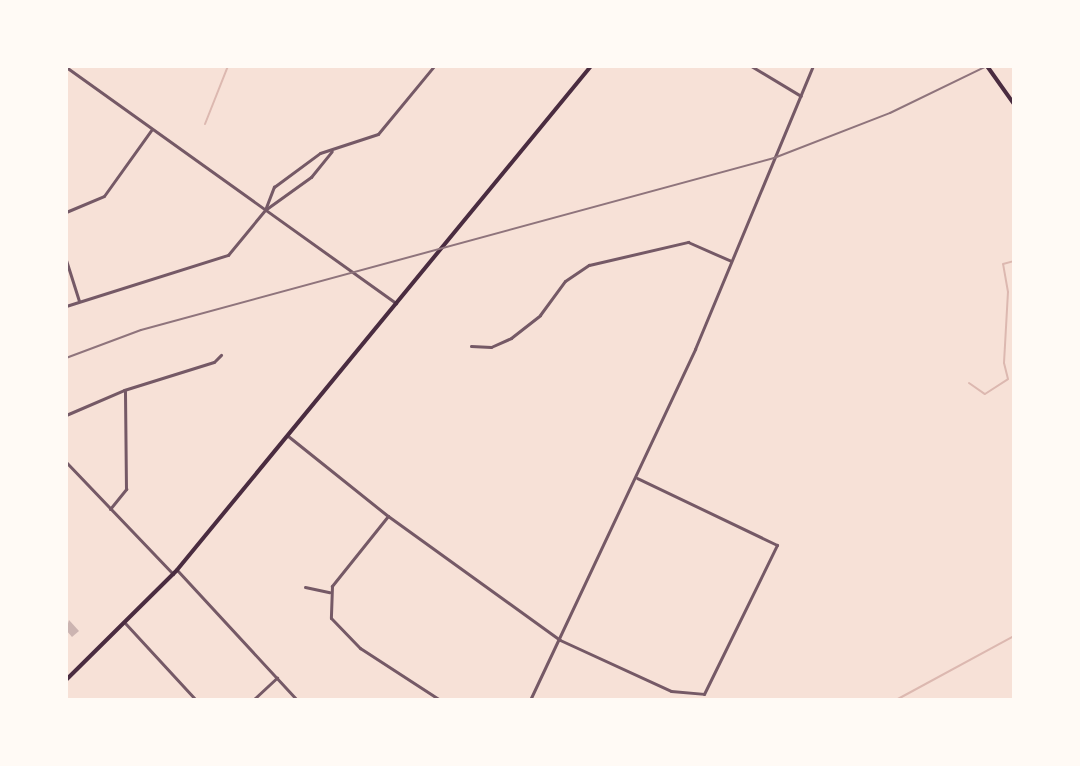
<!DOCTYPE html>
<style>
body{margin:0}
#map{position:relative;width:1080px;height:766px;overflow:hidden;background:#f7e1d7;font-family:"Exo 2",sans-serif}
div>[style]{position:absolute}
.stream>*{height:2px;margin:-1px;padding:0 1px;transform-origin:1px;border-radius:1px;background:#dcb8b0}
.building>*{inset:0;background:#ccb4b1}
.minor>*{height:3px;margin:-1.5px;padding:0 1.5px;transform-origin:1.5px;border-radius:1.5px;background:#755966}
.tertiary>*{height:3px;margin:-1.5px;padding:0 1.5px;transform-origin:1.5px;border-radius:1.5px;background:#755966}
.primary>*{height:4px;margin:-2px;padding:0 2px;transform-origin:2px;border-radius:2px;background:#4a2c40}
.rail>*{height:2px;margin:-1px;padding:0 1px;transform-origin:1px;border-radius:1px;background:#8f747c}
span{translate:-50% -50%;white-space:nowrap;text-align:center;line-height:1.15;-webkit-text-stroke:6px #fffaf5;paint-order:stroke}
.frame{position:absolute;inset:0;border:68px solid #fffaf5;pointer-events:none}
</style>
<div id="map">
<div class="stream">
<div style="left:205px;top:124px;width:62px;rotate:-68.4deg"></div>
<div style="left:969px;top:383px;width:19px;rotate:35deg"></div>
<div style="left:985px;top:394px;width:27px;rotate:-33deg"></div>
<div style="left:1008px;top:379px;width:16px;rotate:-104deg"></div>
<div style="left:1004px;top:363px;width:71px;rotate:-86.8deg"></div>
<div style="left:1008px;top:292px;width:28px;rotate:-100deg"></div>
<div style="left:1003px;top:264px;width:11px;rotate:-15deg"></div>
<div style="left:896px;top:700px;width:134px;rotate:-28.5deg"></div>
</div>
<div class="building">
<div style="clip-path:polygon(69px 620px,79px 631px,72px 637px,66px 630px)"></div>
</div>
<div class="minor">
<div style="left:751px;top:66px;width:58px;rotate:31deg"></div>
<div style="left:66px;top:67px;width:406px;rotate:35.6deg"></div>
<div style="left:265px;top:210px;width:25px;rotate:-69deg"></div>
<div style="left:274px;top:187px;width:57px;rotate:-36.5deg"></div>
<div style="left:320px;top:153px;width:61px;rotate:-18.1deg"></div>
<div style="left:378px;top:134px;width:88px;rotate:-50.5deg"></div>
<div style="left:66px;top:212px;width:41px;rotate:-22.8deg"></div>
<div style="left:104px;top:196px;width:82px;rotate:-54.4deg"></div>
<div style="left:66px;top:260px;width:43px;rotate:72.4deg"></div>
<div style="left:66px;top:306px;width:170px;rotate:-17.5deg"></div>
<div style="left:228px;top:255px;width:58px;rotate:-50.6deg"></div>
<div style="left:265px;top:210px;width:57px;rotate:-35.7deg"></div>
<div style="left:311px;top:177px;width:33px;rotate:-51deg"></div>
<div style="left:471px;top:346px;width:20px;rotate:3deg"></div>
<div style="left:491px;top:347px;width:22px;rotate:-24deg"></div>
<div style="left:511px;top:338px;width:37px;rotate:-38deg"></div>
<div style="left:540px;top:315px;width:42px;rotate:-53.7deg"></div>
<div style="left:565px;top:281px;width:29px;rotate:-34deg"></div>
<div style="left:589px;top:265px;width:102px;rotate:-13.1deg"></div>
<div style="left:688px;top:242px;width:47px;rotate:23.8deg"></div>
<div style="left:66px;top:415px;width:63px;rotate:-23.3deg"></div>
<div style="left:124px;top:390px;width:94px;rotate:-17.3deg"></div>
<div style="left:214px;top:362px;width:10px;rotate:-45deg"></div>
<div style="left:66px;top:462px;width:155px;rotate:46.3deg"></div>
<div style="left:110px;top:509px;width:26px;rotate:-51deg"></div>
<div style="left:126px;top:489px;width:98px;rotate:-90.6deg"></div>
<div style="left:388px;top:516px;width:90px;rotate:128.7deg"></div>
<div style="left:332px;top:586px;width:32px;rotate:92deg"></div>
<div style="left:331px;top:618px;width:42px;rotate:46deg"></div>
<div style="left:360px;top:648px;width:95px;rotate:33deg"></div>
<div style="left:177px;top:570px;width:177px;rotate:47.3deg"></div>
<div style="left:305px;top:587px;width:25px;rotate:12deg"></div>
<div style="left:125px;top:623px;width:105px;rotate:47.3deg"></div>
<div style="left:560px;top:640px;width:122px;rotate:24.7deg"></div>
<div style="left:671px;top:691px;width:33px;rotate:5deg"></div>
<div style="left:704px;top:694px;width:166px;rotate:-63.9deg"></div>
<div style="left:777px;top:545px;width:155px;rotate:-154.4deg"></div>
<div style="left:253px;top:700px;width:33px;rotate:-43deg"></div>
</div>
<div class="tertiary">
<div style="left:288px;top:436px;width:128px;rotate:38.7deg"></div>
<div style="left:388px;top:516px;width:212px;rotate:35.8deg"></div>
<div style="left:530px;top:700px;width:388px;rotate:-64.8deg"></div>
<div style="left:695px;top:349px;width:307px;rotate:-67.4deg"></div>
</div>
<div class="primary">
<div style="left:987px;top:66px;width:47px;rotate:54.6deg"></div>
<div style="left:66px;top:680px;width:156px;rotate:-44.7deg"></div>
<div style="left:177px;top:570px;width:652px;rotate:-50.6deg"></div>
</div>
<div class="rail">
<div style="left:66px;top:358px;width:80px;rotate:-20.5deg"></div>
<div style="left:141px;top:330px;width:656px;rotate:-15.2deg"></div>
<div style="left:774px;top:158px;width:124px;rotate:-21.2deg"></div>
<div style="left:890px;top:113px;width:108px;rotate:-25.9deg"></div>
</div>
<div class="frame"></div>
</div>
